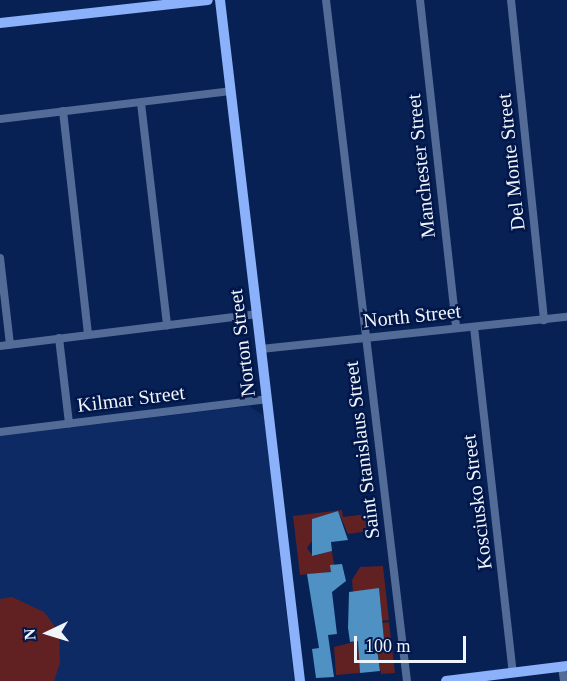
<!DOCTYPE html>
<style>
body{margin:0}
#map{position:relative;width:567px;height:681px;overflow:hidden;background:#072155;font-family:"Times New Roman",serif}
div>[style]{position:absolute}
.built>*{inset:0;background:#0e2a64}
.green>*{inset:0;background:#612022}
.building>*{inset:0;background:#4e91c2}
.minor>*{height:8px;margin:-4px;padding:0 4px;transform-origin:4px;border-radius:4px;background:#536b97}
.major>*{height:10px;margin:-5px;padding:0 5px;transform-origin:5px;border-radius:5px;background:#8ab1f9}
span{translate:-50% -50%;white-space:nowrap;text-align:center;line-height:1.15;-webkit-text-stroke:5px #011649;paint-order:stroke}
.street-label{font-size:20px;color:#f0f4fb}
.north{position:absolute;left:18px;top:603px;width:60px;height:60px;-webkit-text-stroke:4px #011649;paint-order:stroke;rotate:266deg;font-size:16px;font-weight:700;line-height:24px;text-align:center;color:#f0f4fb}
.north::after{content:'';display:block;margin:auto;width:21px;height:27px;background:#f0f4fb;clip-path:polygon(50% 0,100% 100%,50% 72%,0 100%)}
.scale{position:absolute;left:354px;top:636px;width:112px;height:27px;box-sizing:border-box;border:3px solid #f0f4fb;border-top:0;padding-left:8px;font-size:18px;line-height:21px;white-space:nowrap;color:#f0f4fb;-webkit-text-stroke:4px #011649;paint-order:stroke}
</style>
<div id="map">
<div class="built">
<div style="clip-path:polygon(249px 406px,264px 416px,294px 681px,0 681px,0 436px)"></div>
</div>
<div class="green">
<div style="clip-path:polygon(342px 510px,343px 517px,376px 513px,379px 538px,376px 530px,348px 534px,338px 511px,312px 519px,314px 538px,307px 548px,313px 556px,332px 551px,334px 565px,331px 572px,300px 575px,293px 516px)"></div>
<div style="clip-path:polygon(383px 566px,389px 620px,382px 621px,379px 589px,353px 592px,352px 580px,360px 567px)"></div>
<div style="clip-path:polygon(12px 597px,44px 612px,59px 632px,60px 663px,54px 681px,0 681px,0 599px)"></div>
<div style="clip-path:polygon(389px 622px,395px 673px,381px 674px,376px 641px,384px 640px,382px 623px)"></div>
<div style="clip-path:polygon(358px 641px,360px 673px,336px 675px,334px 647px)"></div>
</div>
<div class="building">
<div style="clip-path:polygon(338px 511px,348px 540px,331px 542px,332px 551px,312px 556px,312px 519px)"></div>
<div style="clip-path:polygon(342px 564px,346px 581px,332px 592px,337px 634px,328px 635px,334px 677px,316px 678px,312px 649px,319px 648px,307px 574px,331px 572px,330px 565px)"></div>
<div style="clip-path:polygon(379px 588px,384px 640px,376px 641px,380px 671px,360px 673px,358px 641px,350px 642px,348px 628px,349px 592px)"></div>
</div>
<div class="minor">
<div style="left:326px;top:0;width:686px;rotate:83.22deg"></div>
<div style="left:420px;top:0;width:330px;rotate:83.7deg"></div>
<div style="left:511px;top:0;width:322px;rotate:84.1deg"></div>
<div style="left:141px;top:103px;width:224px;rotate:83.3deg"></div>
<div style="left:63px;top:111px;width:225px;rotate:83.6deg"></div>
<div style="left:0;top:119px;width:232px;rotate:-6.9deg"></div>
<div style="left:0;top:258px;width:87px;rotate:83.4deg"></div>
<div style="left:474px;top:327px;width:348px;rotate:83.6deg"></div>
<div style="left:59px;top:338px;width:86px;rotate:83.3deg"></div>
<div style="left:0;top:346px;width:258px;rotate:-7.1deg"></div>
<div style="left:261px;top:349px;width:308px;rotate:-6deg"></div>
<div style="left:0;top:432px;width:269px;rotate:-7deg"></div>
<div style="left:562px;top:667px;width:14px;rotate:82deg"></div>
</div>
<div class="major">
<div style="left:220px;top:0;width:686px;rotate:83.3deg"></div>
<div style="left:0;top:23px;width:209px;rotate:-6.3deg"></div>
<div style="left:446px;top:681px;width:122px;rotate:-7.1deg"></div>
</div>
<div class="street-label">
<span style="left:511px;top:162px;rotate:-96deg">Del Monte Street</span>
<span style="left:421px;top:166px;rotate:-96deg">Manchester Street</span>
<span style="left:412px;top:316px;rotate:-6deg">North Street</span>
<span style="left:242px;top:343px;rotate:-97deg">Norton Street</span>
<span style="left:131px;top:399px;rotate:-7deg">Kilmar Street</span>
<span style="left:362px;top:450px;rotate:-97deg">Saint Stanislaus Street</span>
<span style="left:477px;top:502px;rotate:-97deg">Kosciusko Street</span>
</div>
<div class="north">N</div>
<div class="scale">100 m</div>
</div>
